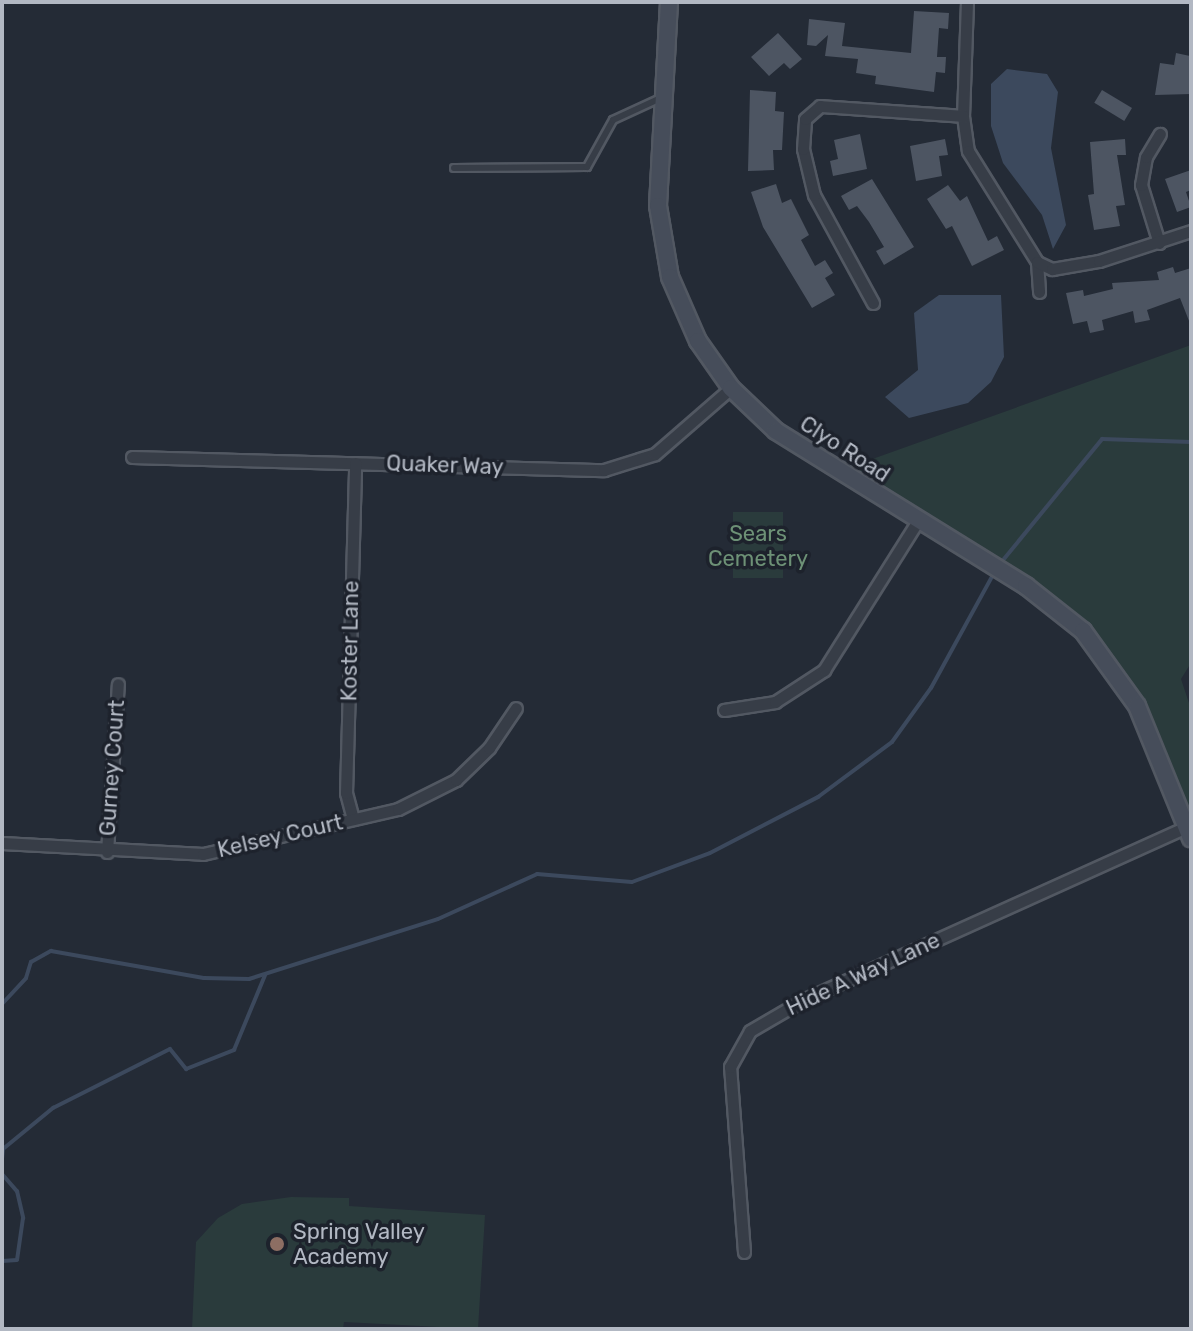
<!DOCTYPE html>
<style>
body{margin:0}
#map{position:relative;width:1193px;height:1331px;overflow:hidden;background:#242b36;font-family:Rubik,sans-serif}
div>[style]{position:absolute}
.green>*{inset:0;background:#2a3b3c;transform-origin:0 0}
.water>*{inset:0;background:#3c495d}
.stream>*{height:4px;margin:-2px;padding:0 2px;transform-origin:2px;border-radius:2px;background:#3c495d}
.building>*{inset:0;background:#4d5562;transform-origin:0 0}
.roads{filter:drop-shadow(2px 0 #525862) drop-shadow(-2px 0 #525862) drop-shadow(0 2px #525862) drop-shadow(0 -2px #525862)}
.lane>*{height:6px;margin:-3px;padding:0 3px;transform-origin:3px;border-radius:3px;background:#373d47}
.street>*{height:11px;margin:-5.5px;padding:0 5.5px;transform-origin:5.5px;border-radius:5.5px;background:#373d47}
.secondary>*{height:16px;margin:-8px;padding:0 8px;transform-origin:8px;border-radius:8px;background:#464d5a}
.dots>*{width:22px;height:22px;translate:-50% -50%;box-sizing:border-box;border:4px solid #1d222c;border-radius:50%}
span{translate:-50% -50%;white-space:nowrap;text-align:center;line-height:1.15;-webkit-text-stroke:7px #1d222c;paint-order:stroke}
.street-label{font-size:22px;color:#b2b8c3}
.park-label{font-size:22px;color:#6d9176}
.poi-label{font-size:22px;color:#b2b8c3}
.left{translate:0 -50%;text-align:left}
.frame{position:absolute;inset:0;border:4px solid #b2b8c3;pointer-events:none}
</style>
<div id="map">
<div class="green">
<div style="clip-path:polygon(1191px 345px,1191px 663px,1181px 679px,1191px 709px,1191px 838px,1154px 743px,1083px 631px,836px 472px)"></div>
<div style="left:733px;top:512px;width:50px;height:66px"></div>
<div style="clip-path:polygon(291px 1197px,349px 1198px,349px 1206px,485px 1215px,478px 1329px,344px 1322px,343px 1329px,192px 1329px,196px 1242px,218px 1218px,242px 1204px)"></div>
</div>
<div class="water">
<div style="clip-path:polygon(1007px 69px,1047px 74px,1058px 92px,1051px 148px,1066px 225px,1053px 249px,1042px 215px,1003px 163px,991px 126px,991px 84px)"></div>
<div style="clip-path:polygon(939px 295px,1001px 295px,1004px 357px,991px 382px,968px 403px,909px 418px,885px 397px,918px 370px,914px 313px)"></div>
</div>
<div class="stream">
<div style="left:999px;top:565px;width:163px;rotate:-50.7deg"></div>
<div style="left:1102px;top:439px;width:89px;rotate:1.9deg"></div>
<div style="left:2px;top:1004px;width:35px;rotate:-47deg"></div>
<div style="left:26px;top:978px;width:17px;rotate:-73deg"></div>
<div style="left:31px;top:962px;width:23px;rotate:-29deg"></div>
<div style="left:51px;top:951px;width:155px;rotate:10deg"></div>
<div style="left:204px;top:978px;width:45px;rotate:1.3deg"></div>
<div style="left:249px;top:979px;width:198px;rotate:-17.6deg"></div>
<div style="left:438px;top:919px;width:109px;rotate:-24.4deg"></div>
<div style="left:537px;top:874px;width:95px;rotate:4.8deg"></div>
<div style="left:632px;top:882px;width:83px;rotate:-20.4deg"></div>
<div style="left:710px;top:853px;width:122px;rotate:-27.4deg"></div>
<div style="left:818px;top:797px;width:92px;rotate:-36.6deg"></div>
<div style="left:892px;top:742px;width:67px;rotate:-54.2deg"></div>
<div style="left:931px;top:688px;width:131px;rotate:-61.3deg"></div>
<div style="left:2px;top:1159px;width:10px;rotate:-84deg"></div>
<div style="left:3px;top:1149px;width:65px;rotate:-39.4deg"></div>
<div style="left:53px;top:1108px;width:131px;rotate:-26.8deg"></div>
<div style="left:170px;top:1049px;width:26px;rotate:51deg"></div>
<div style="left:186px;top:1069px;width:52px;rotate:-21.6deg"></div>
<div style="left:234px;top:1050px;width:81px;rotate:-67.5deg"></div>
<div style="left:2px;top:1174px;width:23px;rotate:49deg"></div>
<div style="left:17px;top:1191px;width:28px;rotate:77deg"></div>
<div style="left:23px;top:1218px;width:42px;rotate:98.1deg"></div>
<div style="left:17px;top:1260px;width:15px;rotate:176deg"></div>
</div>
<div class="building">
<div style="clip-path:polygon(914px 11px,949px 13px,948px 29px,939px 28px,937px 57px,946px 57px,945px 73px,936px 72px,934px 92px,875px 84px,876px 76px,856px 73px,858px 59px,825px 56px,828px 35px,816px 46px,807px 45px,809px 19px,845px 23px,842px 46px,911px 53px)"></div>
<div style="clip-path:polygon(778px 33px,802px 59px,790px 69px,784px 63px,769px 76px,751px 57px)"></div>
<div style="clip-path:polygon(1176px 53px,1190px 56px,1191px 94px,1155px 95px,1160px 63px,1174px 65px)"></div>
<div style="clip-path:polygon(750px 90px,776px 92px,775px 111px,784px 112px,782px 150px,773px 150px,774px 170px,748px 171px)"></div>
<div style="left:1102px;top:90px;width:35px;height:15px;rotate:31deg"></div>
<div style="clip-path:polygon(860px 134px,867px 169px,833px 176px,830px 161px,838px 159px,834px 140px)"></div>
<div style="clip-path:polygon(945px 139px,948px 155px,939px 156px,942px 176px,916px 181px,910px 146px)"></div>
<div style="clip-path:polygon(1125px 139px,1126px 155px,1117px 155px,1125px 205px,1116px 206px,1120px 226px,1094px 230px,1088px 195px,1094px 194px,1090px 142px)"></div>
<div style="clip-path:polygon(1191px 170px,1191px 190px,1186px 192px,1191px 207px,1177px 212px,1165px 179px)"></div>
<div style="clip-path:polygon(872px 179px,914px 247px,884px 265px,876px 251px,884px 247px,869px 222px,857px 206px,849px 210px,841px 196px)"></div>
<div style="clip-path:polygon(776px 184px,782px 203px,791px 199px,809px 235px,801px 240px,815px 266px,825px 260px,833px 273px,825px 278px,835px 295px,812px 308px,763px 227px,751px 192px)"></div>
<div style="clip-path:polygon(948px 185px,960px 201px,967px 196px,988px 241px,997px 236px,1004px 250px,972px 266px,952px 226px,946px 229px,927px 199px)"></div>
<div style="clip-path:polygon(1173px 267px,1175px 273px,1191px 268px,1191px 326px,1180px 298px,1147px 310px,1150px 320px,1135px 323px,1133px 311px,1102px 320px,1104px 330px,1090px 333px,1087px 321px,1073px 324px,1066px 293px,1083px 290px,1084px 296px,1113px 289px,1112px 283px,1159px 280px,1157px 272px)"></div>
</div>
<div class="roads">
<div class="lane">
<div style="left:454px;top:168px;width:133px;rotate:-0.4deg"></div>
<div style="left:587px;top:167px;width:54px;rotate:-61deg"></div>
<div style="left:613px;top:120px;width:55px;rotate:-24.7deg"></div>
</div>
<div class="street">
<div style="left:967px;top:2px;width:114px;rotate:92deg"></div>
<div style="left:963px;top:116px;width:35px;rotate:82deg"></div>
<div style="left:968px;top:151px;width:131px;rotate:58.1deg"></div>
<div style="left:1037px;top:262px;width:30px;rotate:86deg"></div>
<div style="left:1159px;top:243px;width:61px;rotate:-107.2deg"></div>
<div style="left:1141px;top:185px;width:28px;rotate:-80deg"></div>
<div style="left:1146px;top:157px;width:27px;rotate:-59deg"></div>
<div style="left:1037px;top:262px;width:17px;rotate:25deg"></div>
<div style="left:1052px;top:269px;width:48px;rotate:-9.7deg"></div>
<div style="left:1099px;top:261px;width:97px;rotate:-18.1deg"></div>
<div style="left:873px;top:303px;width:123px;rotate:-118.6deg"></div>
<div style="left:814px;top:195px;width:47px;rotate:-103.4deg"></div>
<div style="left:803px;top:149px;width:30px;rotate:-86deg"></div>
<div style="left:805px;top:119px;width:20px;rotate:-41deg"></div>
<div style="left:820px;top:106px;width:143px;rotate:4deg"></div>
<div style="left:132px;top:457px;width:472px;rotate:1.6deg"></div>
<div style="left:604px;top:470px;width:53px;rotate:-17.4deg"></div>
<div style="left:655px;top:454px;width:101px;rotate:-41deg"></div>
<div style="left:724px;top:710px;width:52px;rotate:-8.9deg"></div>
<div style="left:775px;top:702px;width:59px;rotate:-33.1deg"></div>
<div style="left:824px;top:670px;width:176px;rotate:-57.8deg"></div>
<div style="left:353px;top:819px;width:27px;rotate:-105deg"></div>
<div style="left:346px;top:793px;width:330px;rotate:-88.4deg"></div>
<div style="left:2px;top:843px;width:201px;rotate:3.1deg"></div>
<div style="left:203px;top:854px;width:200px;rotate:-13deg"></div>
<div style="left:398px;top:809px;width:65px;rotate:-26.6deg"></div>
<div style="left:456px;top:780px;width:46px;rotate:-44.1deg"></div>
<div style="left:489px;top:748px;width:48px;rotate:-56deg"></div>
<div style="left:107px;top:852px;width:168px;rotate:-86.3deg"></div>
<div style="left:744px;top:1252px;width:186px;rotate:-94.3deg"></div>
<div style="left:730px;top:1067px;width:41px;rotate:-60.9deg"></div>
<div style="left:750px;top:1031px;width:61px;rotate:-30.3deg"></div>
<div style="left:803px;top:1000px;width:421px;rotate:-24.3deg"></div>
</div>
<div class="secondary">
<div style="left:669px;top:2px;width:204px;rotate:93.1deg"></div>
<div style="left:658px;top:206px;width:72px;rotate:80.4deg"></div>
<div style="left:670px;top:277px;width:70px;rotate:66.4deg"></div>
<div style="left:698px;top:341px;width:57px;rotate:54.9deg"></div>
<div style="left:731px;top:388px;width:62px;rotate:43.7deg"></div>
<div style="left:776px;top:431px;width:294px;rotate:31.8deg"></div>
<div style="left:1026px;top:586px;width:73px;rotate:38.3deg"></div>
<div style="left:1083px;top:631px;width:92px;rotate:54.2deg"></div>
<div style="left:1137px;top:706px;width:143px;rotate:67.8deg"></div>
</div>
</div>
<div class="dots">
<div style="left:277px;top:1244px;background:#8d6e63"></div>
</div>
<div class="street-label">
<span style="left:845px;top:449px;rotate:33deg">Clyo Road</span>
<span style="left:445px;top:465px;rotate:2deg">Quaker Way</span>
<span style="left:350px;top:641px;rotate:-89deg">Koster Lane</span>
<span style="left:112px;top:768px;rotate:-86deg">Gurney Court</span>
<span style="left:280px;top:836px;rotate:-13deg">Kelsey Court</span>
<span style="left:863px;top:974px;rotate:-25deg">Hide A Way Lane</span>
</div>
<div class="park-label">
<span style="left:758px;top:546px">Sears<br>Cemetery</span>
</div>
<div class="poi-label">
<span class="left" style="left:293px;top:1244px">Spring Valley<br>Academy</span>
</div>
<div class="frame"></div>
</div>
